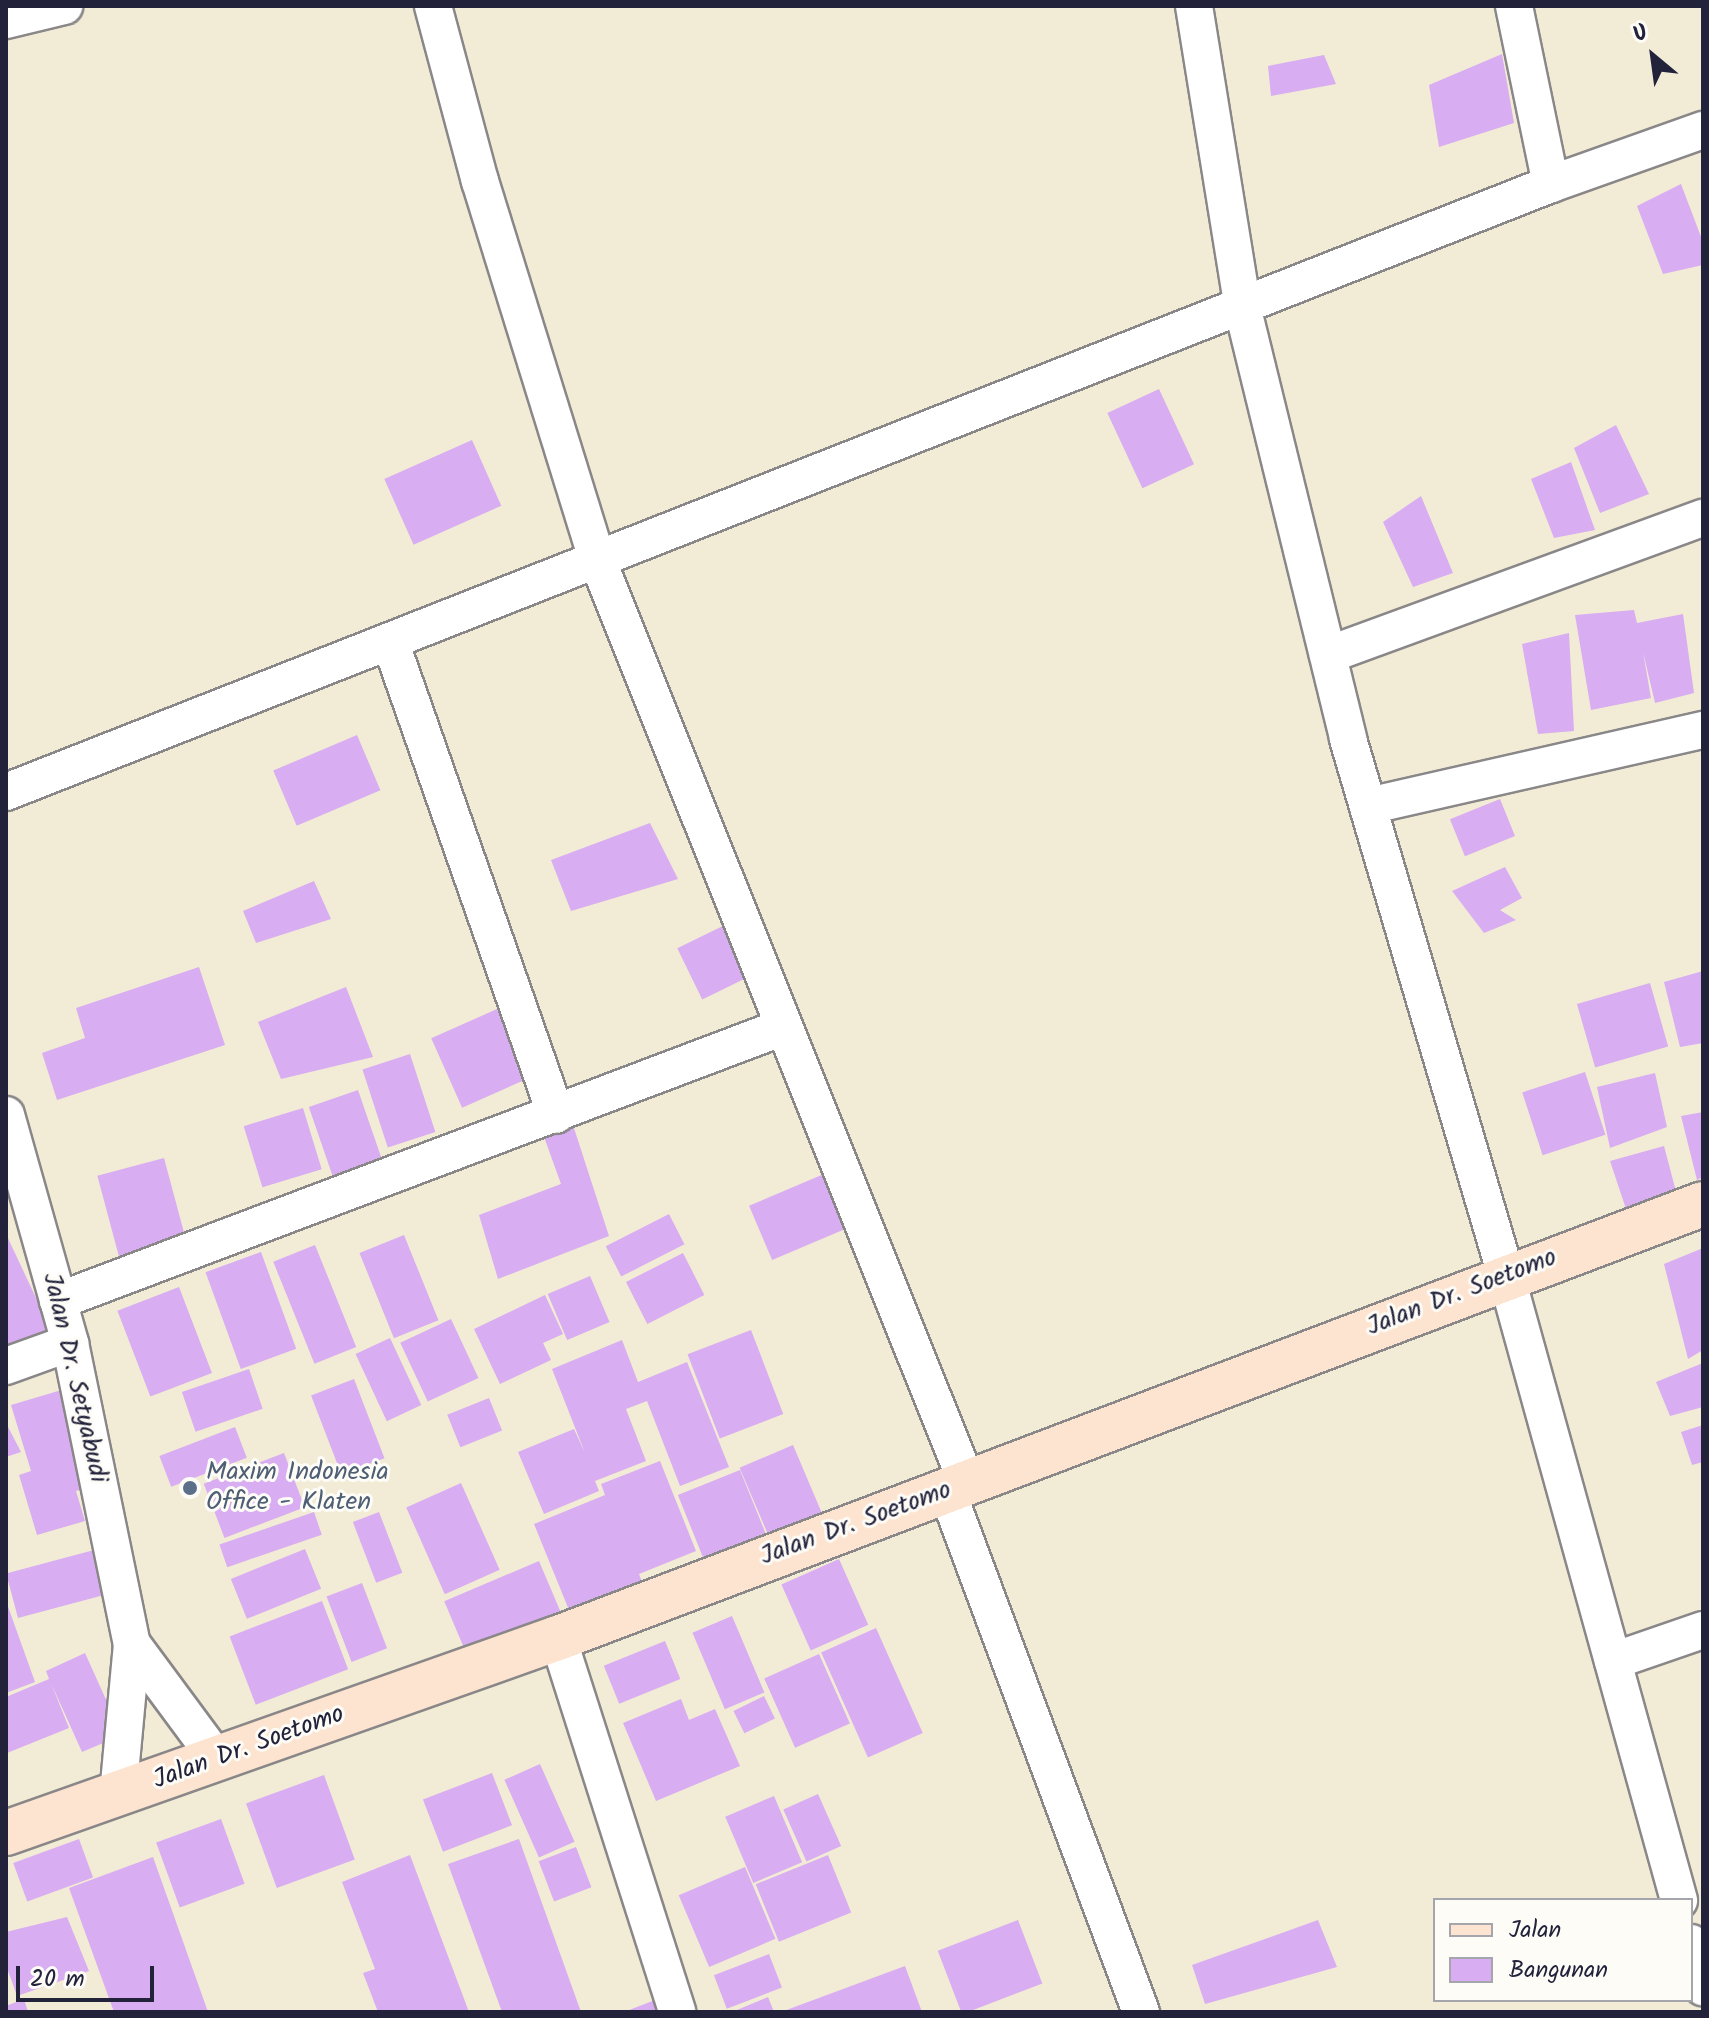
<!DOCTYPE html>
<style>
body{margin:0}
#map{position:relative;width:1709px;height:2018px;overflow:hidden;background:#f2ecd6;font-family:Kalam,sans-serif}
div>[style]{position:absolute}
.building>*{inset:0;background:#d8adf1;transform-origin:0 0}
.roads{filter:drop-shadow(2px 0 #8a8788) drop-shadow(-2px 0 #8a8788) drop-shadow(0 2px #8a8788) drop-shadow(0 -2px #8a8788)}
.street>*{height:36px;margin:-18px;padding:0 18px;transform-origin:18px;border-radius:18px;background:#fff}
.secondary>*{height:44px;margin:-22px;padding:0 22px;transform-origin:22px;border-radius:22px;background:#fde4d0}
.dots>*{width:22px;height:22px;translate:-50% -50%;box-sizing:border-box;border:4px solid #fdfcf7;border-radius:50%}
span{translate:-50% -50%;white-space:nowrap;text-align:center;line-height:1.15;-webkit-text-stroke:6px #fdfcf7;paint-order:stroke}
.street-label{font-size:26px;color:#22223b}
.service-label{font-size:26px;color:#4e5e75}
.left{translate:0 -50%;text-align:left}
.frame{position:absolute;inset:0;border:8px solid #22223b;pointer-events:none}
.legend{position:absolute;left:1433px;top:1898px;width:260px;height:104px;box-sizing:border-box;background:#fdfcf7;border:2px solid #a5a5ac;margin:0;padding:10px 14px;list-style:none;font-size:24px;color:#22223b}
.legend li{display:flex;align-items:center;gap:16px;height:40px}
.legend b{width:40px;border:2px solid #a5a5ac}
.north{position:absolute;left:1613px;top:16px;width:80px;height:80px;-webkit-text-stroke:6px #fdfcf7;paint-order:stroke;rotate:331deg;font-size:22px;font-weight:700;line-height:32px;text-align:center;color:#22223b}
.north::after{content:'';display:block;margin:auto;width:28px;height:36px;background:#22223b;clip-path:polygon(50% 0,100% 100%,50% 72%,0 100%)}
.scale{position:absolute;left:16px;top:1966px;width:138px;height:36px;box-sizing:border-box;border:4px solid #22223b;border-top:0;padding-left:10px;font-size:24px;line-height:28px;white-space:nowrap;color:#22223b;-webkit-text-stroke:6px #fdfcf7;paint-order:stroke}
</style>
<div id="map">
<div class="building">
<div style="clip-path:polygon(1502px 54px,1514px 123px,1439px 147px,1429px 85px)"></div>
<div style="clip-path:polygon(1324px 55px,1336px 84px,1271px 96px,1268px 66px)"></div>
<div style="clip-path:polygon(1681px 184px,1703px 242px,1703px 265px,1663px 274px,1637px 206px)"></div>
<div style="left:1159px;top:389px;width:83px;height:57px;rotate:65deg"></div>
<div style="clip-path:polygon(1616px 425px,1649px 494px,1600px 513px,1574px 448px)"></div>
<div style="left:472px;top:440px;width:72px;height:96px;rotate:66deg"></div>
<div style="clip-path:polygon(1571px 462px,1595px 530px,1554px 538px,1531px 479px)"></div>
<div style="clip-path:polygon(1421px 496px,1453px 573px,1413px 587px,1383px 522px)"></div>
<div style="clip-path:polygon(1634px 610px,1637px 623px,1683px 614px,1694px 693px,1655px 703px,1643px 652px,1651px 698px,1591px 710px,1575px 615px)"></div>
<div style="clip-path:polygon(1569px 633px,1574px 731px,1538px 734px,1522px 644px)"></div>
<div style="left:357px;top:735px;width:60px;height:91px;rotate:67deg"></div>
<div style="left:1500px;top:799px;width:40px;height:54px;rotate:68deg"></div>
<div style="clip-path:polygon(650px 823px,678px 879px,571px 911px,551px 860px)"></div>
<div style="clip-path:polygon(1505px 867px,1522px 898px,1500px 910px,1516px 920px,1484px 933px,1452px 891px)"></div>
<div style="clip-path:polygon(314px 881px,331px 919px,256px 943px,243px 911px)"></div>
<div style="left:733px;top:921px;width:57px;height:62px;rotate:64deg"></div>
<div style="clip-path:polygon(199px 967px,225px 1045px,57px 1100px,42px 1053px,85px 1038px,76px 1008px)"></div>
<div style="clip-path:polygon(1703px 971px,1703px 1043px,1680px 1047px,1664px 982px)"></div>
<div style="left:1650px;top:983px;width:66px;height:76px;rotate:74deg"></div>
<div style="clip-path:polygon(346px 987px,373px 1057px,281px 1079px,258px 1022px)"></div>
<div style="left:497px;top:1009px;width:76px;height:72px;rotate:66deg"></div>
<div style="left:410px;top:1054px;width:82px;height:50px;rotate:72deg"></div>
<div style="left:1585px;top:1072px;width:66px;height:66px;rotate:72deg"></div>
<div style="clip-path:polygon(1655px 1073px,1667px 1127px,1610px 1148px,1597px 1087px)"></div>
<div style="left:358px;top:1090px;width:86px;height:52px;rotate:71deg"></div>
<div style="left:303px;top:1108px;width:64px;height:62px;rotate:73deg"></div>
<div style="clip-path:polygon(1703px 1112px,1703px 1177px,1697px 1180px,1681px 1116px)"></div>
<div style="clip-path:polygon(573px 1125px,609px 1236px,498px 1279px,479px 1215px,561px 1184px,543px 1134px)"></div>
<div style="clip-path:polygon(1664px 1146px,1678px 1199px,1629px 1218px,1610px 1161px)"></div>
<div style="left:164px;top:1158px;width:85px;height:69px;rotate:75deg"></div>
<div style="left:831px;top:1171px;width:59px;height:89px;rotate:67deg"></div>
<div style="left:669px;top:1214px;width:34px;height:71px;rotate:63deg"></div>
<div style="clip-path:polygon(6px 1234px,52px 1332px,6px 1353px)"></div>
<div style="left:404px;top:1235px;width:92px;height:48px;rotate:68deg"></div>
<div style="left:315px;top:1245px;width:110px;height:45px;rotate:68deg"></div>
<div style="clip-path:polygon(1703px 1248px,1703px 1350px,1688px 1359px,1664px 1264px)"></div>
<div style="left:261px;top:1252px;width:103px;height:59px;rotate:70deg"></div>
<div style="left:683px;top:1253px;width:47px;height:64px;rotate:63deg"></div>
<div style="left:590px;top:1276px;width:50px;height:46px;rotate:67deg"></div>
<div style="left:179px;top:1287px;width:92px;height:66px;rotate:69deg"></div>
<div style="clip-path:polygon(545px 1295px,563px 1334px,543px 1343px,551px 1360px,500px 1384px,474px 1329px)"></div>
<div style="left:451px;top:1319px;width:65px;height:56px;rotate:65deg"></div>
<div style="left:751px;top:1330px;width:90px;height:68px;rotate:69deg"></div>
<div style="left:390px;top:1338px;width:74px;height:38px;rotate:65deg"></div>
<div style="clip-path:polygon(622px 1340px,638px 1382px,687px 1362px,729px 1467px,680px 1486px,647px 1401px,626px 1409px,646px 1461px,595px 1481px,599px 1491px,544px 1514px,518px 1452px,574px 1429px,585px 1453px,552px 1369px)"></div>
<div style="clip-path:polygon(1703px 1363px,1703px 1407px,1670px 1416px,1656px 1382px)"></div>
<div style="left:249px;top:1369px;width:42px;height:71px;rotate:71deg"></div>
<div style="left:354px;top:1379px;width:85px;height:46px;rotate:69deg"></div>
<div style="clip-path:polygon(75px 1386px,97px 1485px,76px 1491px,85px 1521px,37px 1535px,19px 1475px,31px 1471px,11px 1405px)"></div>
<div style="left:489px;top:1398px;width:35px;height:45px;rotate:68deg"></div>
<div style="clip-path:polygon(6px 1423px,21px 1452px,6px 1457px)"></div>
<div style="clip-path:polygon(1703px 1425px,1703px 1462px,1692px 1465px,1681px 1432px)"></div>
<div style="left:235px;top:1427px;width:33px;height:81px;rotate:69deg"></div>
<div style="left:793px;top:1445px;width:79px;height:58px;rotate:67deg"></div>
<div style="left:284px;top:1453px;width:58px;height:86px;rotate:69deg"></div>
<div style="clip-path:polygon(660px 1461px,696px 1551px,639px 1574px,643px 1585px,571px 1615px,534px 1524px,605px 1495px,601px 1484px)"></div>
<div style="left:740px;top:1470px;width:68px;height:67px;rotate:68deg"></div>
<div style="left:461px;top:1483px;width:95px;height:60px;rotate:66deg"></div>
<div style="left:314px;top:1512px;width:24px;height:100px;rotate:71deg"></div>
<div style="left:379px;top:1512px;width:65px;height:28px;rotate:69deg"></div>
<div style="left:305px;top:1549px;width:43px;height:80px;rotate:68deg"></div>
<div style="left:94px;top:1550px;width:46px;height:91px;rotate:75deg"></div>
<div style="left:839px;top:1559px;width:72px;height:63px;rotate:66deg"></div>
<div style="left:539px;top:1561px;width:57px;height:103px;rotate:67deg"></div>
<div style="left:362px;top:1583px;width:70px;height:38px;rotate:69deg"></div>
<div style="clip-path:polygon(6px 1601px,35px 1682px,6px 1693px)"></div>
<div style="left:322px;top:1601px;width:73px;height:99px;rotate:69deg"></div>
<div style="left:732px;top:1616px;width:83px;height:43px;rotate:67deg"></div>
<div style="left:876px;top:1628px;width:115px;height:60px;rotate:66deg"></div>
<div style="left:665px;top:1641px;width:41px;height:66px;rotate:68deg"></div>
<div style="clip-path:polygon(85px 1653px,122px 1735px,82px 1752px,51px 1683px,69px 1728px,7px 1753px,6px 1697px,49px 1679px,46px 1671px)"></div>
<div style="left:819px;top:1654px;width:76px;height:60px;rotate:66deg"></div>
<div style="left:764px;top:1696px;width:25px;height:34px;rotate:64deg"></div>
<div style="clip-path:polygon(681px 1699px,689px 1720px,715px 1709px,740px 1766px,656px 1801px,623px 1723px)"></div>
<div style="left:540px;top:1764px;width:85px;height:39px;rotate:66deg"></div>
<div style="left:492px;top:1773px;width:56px;height:74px;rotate:69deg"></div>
<div style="left:324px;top:1775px;width:90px;height:83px;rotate:70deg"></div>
<div style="left:818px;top:1794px;width:57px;height:38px;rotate:66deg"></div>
<div style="left:774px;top:1796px;width:72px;height:53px;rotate:67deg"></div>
<div style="left:221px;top:1819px;width:69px;height:69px;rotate:70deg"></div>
<div style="left:79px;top:1839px;width:41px;height:70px;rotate:70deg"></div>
<div style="clip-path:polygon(519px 1839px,581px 2012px,502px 2012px,448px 1864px)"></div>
<div style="left:576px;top:1847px;width:43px;height:40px;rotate:69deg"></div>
<div style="clip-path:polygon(410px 1855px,469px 2012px,378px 2012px,363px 1973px,375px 1969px,342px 1882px)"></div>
<div style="left:828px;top:1855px;width:62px;height:78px;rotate:68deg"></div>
<div style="clip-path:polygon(153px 1857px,208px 2012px,114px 2012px,69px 1888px)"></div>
<div style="left:745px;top:1867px;width:78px;height:72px;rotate:67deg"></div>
<div style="clip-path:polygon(67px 1917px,89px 1971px,17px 1996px,6px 1965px,6px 1932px)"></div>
<div style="left:1018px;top:1920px;width:68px;height:86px;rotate:69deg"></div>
<div style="clip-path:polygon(1318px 1920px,1337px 1967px,1205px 2004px,1192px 1965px)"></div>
<div style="left:769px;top:1954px;width:36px;height:59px;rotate:69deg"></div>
<div style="clip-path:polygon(905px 1966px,922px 2012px,781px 2012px)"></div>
<div style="clip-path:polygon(668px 1995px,674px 2012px,624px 2012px)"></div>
<div style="clip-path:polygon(768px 1997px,774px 2012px,732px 2012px)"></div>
<div style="clip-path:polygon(24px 1999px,28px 2012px,6px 2012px,6px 2006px)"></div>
</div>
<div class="roads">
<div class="street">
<div style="left:433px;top:6px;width:181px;rotate:75deg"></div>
<div style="left:480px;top:181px;width:396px;rotate:72.8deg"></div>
<div style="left:597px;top:559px;width:995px;rotate:68.18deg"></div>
<div style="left:1194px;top:6px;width:308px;rotate:80.8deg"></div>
<div style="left:1243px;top:310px;width:442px;rotate:76.2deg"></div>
<div style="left:1348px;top:739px;width:559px;rotate:73.58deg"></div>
<div style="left:1506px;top:1275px;width:649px;rotate:74.53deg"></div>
<div style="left:1514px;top:6px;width:182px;rotate:78.3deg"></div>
<div style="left:6px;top:20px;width:60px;rotate:-13.6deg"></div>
<div style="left:390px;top:641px;width:502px;rotate:70.7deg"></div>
<div style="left:1328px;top:655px;width:399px;rotate:-20.1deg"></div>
<div style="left:6px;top:792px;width:1660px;rotate:-21.48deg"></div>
<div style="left:1551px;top:184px;width:161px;rotate:-19.6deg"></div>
<div style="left:1368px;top:806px;width:344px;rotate:-12.8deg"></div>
<div style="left:6px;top:1115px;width:237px;rotate:74.3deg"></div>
<div style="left:70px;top:1343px;width:307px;rotate:78.4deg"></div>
<div style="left:132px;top:1644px;width:152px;rotate:95.3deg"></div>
<div style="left:58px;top:1301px;width:775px;rotate:-20.7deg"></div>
<div style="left:6px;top:1366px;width:68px;rotate:-19.8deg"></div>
<div style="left:947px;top:1491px;width:556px;rotate:69.58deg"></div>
<div style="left:558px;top:1638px;width:392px;rotate:72.3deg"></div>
<div style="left:132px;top:1644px;width:143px;rotate:53.5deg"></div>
<div style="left:1613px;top:1661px;width:95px;rotate:-19deg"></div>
<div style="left:1691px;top:1943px;width:46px;rotate:74.7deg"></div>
</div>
<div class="secondary">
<div style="left:6px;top:1833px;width:585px;rotate:-19.46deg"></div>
<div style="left:558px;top:1638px;width:1224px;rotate:-20.76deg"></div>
</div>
</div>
<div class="dots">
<div style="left:190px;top:1488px;background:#5c6f8a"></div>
</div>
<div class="street-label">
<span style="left:1462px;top:1293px;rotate:-21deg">Jalan Dr. Soetomo</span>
<span style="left:74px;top:1378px;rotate:77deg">Jalan Dr. Setyabudi</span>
<span style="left:856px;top:1524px;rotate:-20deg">Jalan Dr. Soetomo</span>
<span style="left:249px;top:1748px;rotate:-20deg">Jalan Dr. Soetomo</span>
</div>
<div class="service-label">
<span class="left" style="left:206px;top:1488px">Maxim Indonesia<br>Office - Klaten</span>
</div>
<div class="frame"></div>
<ul class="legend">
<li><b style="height:10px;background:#fde4d0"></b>Jalan</li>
<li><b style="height:22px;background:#d8adf1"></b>Bangunan</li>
</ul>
<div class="north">U</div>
<div class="scale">20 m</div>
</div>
